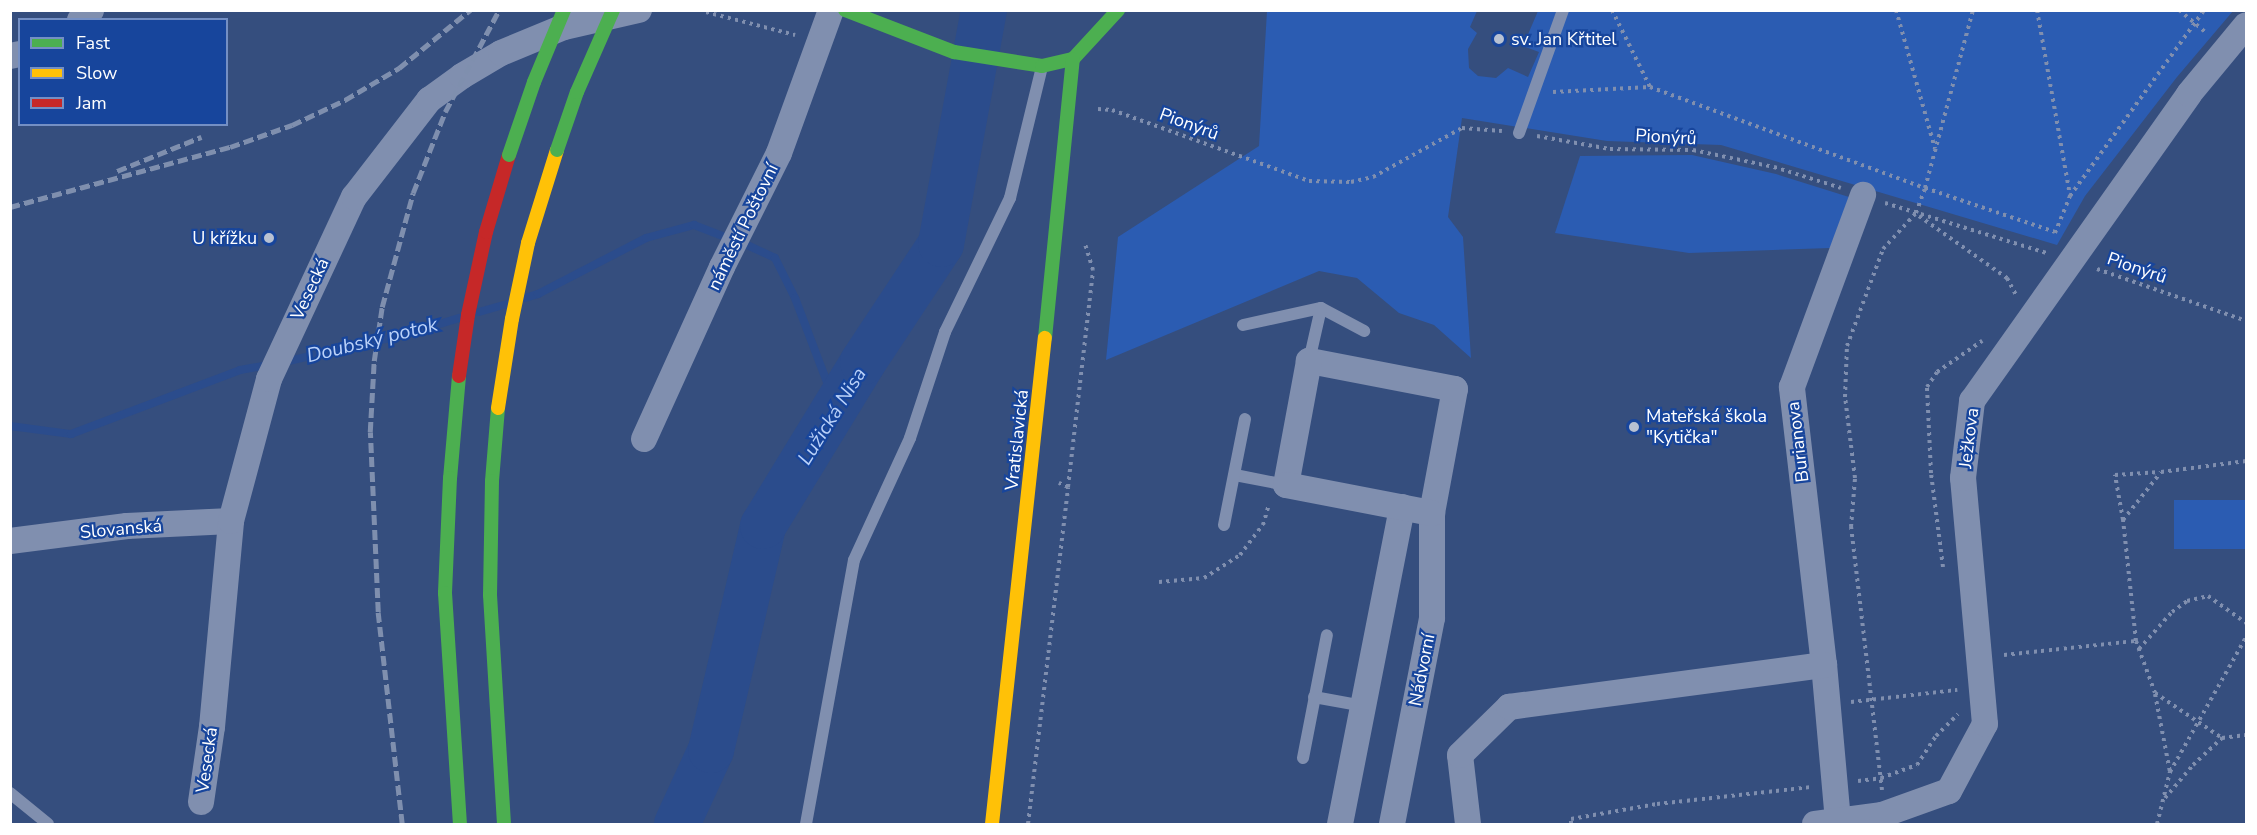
<!DOCTYPE html>
<meta charset="utf-8">
<style>
body{margin:0}
#map{position:relative;width:2257px;height:835px;overflow:hidden;background:#354e7e;font-family:"Nunito Sans",sans-serif}
div>[style]{position:absolute}
.green>*{inset:0;background:#2b5cb2;transform-origin:0 0}
.stream>*{height:8px;margin:-4px;padding:0 4px;transform-origin:4px;border-radius:4px;background:#2b4c8c}
.river>*{height:46px;margin:-23px;padding:0 23px;transform-origin:23px;border-radius:23px;background:#2b4c8c}
.path>*{height:4px;margin-top:-2px;transform-origin:0;background:repeating-linear-gradient(90deg,#808faf 0 3px,transparent 0 7.5px)}
.lane>*{height:12px;margin:-6px;padding:0 6px;transform-origin:6px;border-radius:6px;background:#808faf}
.street>*{height:26px;margin:-13px;padding:0 13px;transform-origin:13px;border-radius:13px;background:#808faf}
.fast>*{height:14px;margin:-7px;padding:0 7px;transform-origin:7px;border-radius:7px;background:#4caf50}
.slow>*{height:14px;margin:-7px;padding:0 7px;transform-origin:7px;border-radius:7px;background:#ffc107}
.jam>*{height:14px;margin:-7px;padding:0 7px;transform-origin:7px;border-radius:7px;background:#c62828}
.rail>*{height:4.5px;margin-top:-2.25px;transform-origin:0;background:repeating-linear-gradient(90deg,#7f8fae 0 10px,transparent 0 14.5px)}
.fast-bridge>*{height:14px;margin:-7px;padding:0 7px;transform-origin:7px;border-radius:7px;background:#4caf50}
.dots>*{width:16px;height:16px;translate:-50% -50%;box-sizing:border-box;border:3px solid #17459c;border-radius:50%}
span{translate:-50% -50%;white-space:nowrap;text-align:center;line-height:1.15;-webkit-text-stroke:4.5px #17459c;paint-order:stroke}
.poi-label{font-size:18px;color:#fff}
.left{translate:0 -50%;text-align:left}
.right{translate:-100% -50%;text-align:right}
.street-label{font-size:18px;color:#fff}
.water-label{font-size:20px;color:#bad1f9;font-style:italic}
.frame{position:absolute;inset:0;border:12px solid #fff;pointer-events:none}
.legend{position:absolute;left:18px;top:18px;width:210px;height:108px;box-sizing:border-box;background:#17459c;border:2px solid #748fc4;margin:0;padding:8px 10px;list-style:none;font-size:18px;color:#fff}
.legend li{display:flex;align-items:center;gap:12px;height:30px}
.legend b{width:30px;border:2px solid #748fc4}
</style>
<div id="map">
<div class="green">
<div style="clip-path:polygon(1267px 11px,1477px 11px,1470px 27px,1477px 33px,1468px 49px,1469px 68px,1478px 76px,1496px 78px,1508px 68px,1528px 77px,1539px 52px,1523px 46px,1538px 11px,2233px 11px,2177px 77px,2085px 196px,2057px 245px,1721px 145px,1607px 141px,1462px 118px,1448px 217px,1463px 237px,1471px 358px,1434px 325px,1399px 313px,1357px 278px,1319px 271px,1106px 360px,1118px 237px,1259px 146px)"></div>
<div style="clip-path:polygon(1692px 155px,1776px 174px,1849px 197px,1830px 248px,1689px 253px,1555px 233px,1580px 156px)"></div>
<div style="left:2246px;top:500px;width:49px;height:72px;rotate:90deg"></div>
</div>
<div class="stream">
<div style="left:745px;top:244px;width:33px;rotate:25deg"></div>
<div style="left:775px;top:258px;width:45px;rotate:63.4deg"></div>
<div style="left:795px;top:298px;width:116px;rotate:69.2deg"></div>
<div style="left:525px;top:298px;width:14px;rotate:-17deg"></div>
<div style="left:538px;top:294px;width:122px;rotate:-27.4deg"></div>
<div style="left:646px;top:238px;width:50px;rotate:-15.2deg"></div>
<div style="left:694px;top:225px;width:34px;rotate:21deg"></div>
<div style="left:479px;top:312px;width:29px;rotate:-16deg"></div>
<div style="left:284px;top:362px;width:123px;rotate:-12.7deg"></div>
<div style="left:404px;top:335px;width:58px;rotate:-17.2deg"></div>
<div style="left:10px;top:426px;width:62px;rotate:7.5deg"></div>
<div style="left:71px;top:434px;width:181px;rotate:-20.7deg"></div>
<div style="left:240px;top:370px;width:29px;rotate:-10deg"></div>
</div>
<div class="river">
<div style="left:677px;top:824px;width:81px;rotate:-65.3deg"></div>
<div style="left:711px;top:750px;width:230px;rotate:-76.9deg"></div>
<div style="left:763px;top:526px;width:192px;rotate:-58.6deg"></div>
<div style="left:863px;top:362px;width:141px;rotate:-56.5deg"></div>
<div style="left:941px;top:244px;width:238px;rotate:-79.6deg"></div>
</div>
<div class="path">
<div style="left:1612px;top:10px;width:86px;rotate:63.7deg"></div>
<div style="left:1896px;top:10px;width:144px;rotate:74.3deg"></div>
<div style="left:2037px;top:10px;width:189px;rotate:79.9deg"></div>
<div style="left:2179px;top:10px;width:35px;rotate:40deg"></div>
<div style="left:706px;top:12px;width:92px;rotate:14.5deg"></div>
<div style="left:1553px;top:92px;width:97px;rotate:-3deg"></div>
<div style="left:1650px;top:87px;width:293px;rotate:20.2deg"></div>
<div style="left:1925px;top:188px;width:137px;rotate:18.7deg"></div>
<div style="left:1098px;top:109px;width:14px;rotate:4deg"></div>
<div style="left:1112px;top:110px;width:209px;rotate:19.8deg"></div>
<div style="left:1309px;top:181px;width:42px;rotate:1.4deg"></div>
<div style="left:1351px;top:182px;width:23px;rotate:-13deg"></div>
<div style="left:1373px;top:177px;width:102px;rotate:-28.8deg"></div>
<div style="left:1462px;top:128px;width:40px;rotate:4.3deg"></div>
<div style="left:1537px;top:136px;width:74px;rotate:10.1deg"></div>
<div style="left:1610px;top:149px;width:83px;rotate:0.7deg"></div>
<div style="left:1693px;top:150px;width:83px;rotate:11.9deg"></div>
<div style="left:1774px;top:167px;width:70px;rotate:17.4deg"></div>
<div style="left:1885px;top:203px;width:170px;rotate:17.2deg"></div>
<div style="left:1919px;top:216px;width:108px;rotate:35.2deg"></div>
<div style="left:2007px;top:278px;width:19px;rotate:62deg"></div>
<div style="left:2055px;top:233px;width:40px;rotate:-68deg"></div>
<div style="left:2070px;top:196px;width:229px;rotate:-54.2deg"></div>
<div style="left:2097px;top:269px;width:158px;rotate:19.2deg"></div>
<div style="left:1068px;top:487px;width:218px;rotate:-83.4deg"></div>
<div style="left:1093px;top:270px;width:28px;rotate:-107deg"></div>
<div style="left:2123px;top:520px;width:46px;rotate:-100.1deg"></div>
<div style="left:2115px;top:475px;width:45px;rotate:-3.8deg"></div>
<div style="left:1943px;top:567px;width:95px;rotate:-97.3deg"></div>
<div style="left:1931px;top:473px;width:86px;rotate:-92.7deg"></div>
<div style="left:1927px;top:387px;width:18px;rotate:-56deg"></div>
<div style="left:1937px;top:372px;width:55px;rotate:-34.6deg"></div>
<div style="left:1159px;top:582px;width:45px;rotate:-5.1deg"></div>
<div style="left:1204px;top:578px;width:43px;rotate:-32.6deg"></div>
<div style="left:1240px;top:555px;width:38px;rotate:-53deg"></div>
<div style="left:1263px;top:525px;width:22px;rotate:-74deg"></div>
<div style="left:2136px;top:641px;width:122px;rotate:-96.1deg"></div>
<div style="left:2123px;top:520px;width:61px;rotate:-51.6deg"></div>
<div style="left:2161px;top:472px;width:86px;rotate:-7.4deg"></div>
<div style="left:2139px;top:649px;width:50px;rotate:-48.3deg"></div>
<div style="left:2172px;top:612px;width:19px;rotate:-36deg"></div>
<div style="left:2187px;top:601px;width:22px;rotate:-13deg"></div>
<div style="left:2208px;top:596px;width:47px;rotate:35.4deg"></div>
<div style="left:2004px;top:655px;width:133px;rotate:-6.1deg"></div>
<div style="left:2136px;top:641px;width:55px;rotate:69.9deg"></div>
<div style="left:2155px;top:693px;width:81px;rotate:33.9deg"></div>
<div style="left:2155px;top:694px;width:79px;rotate:79.1deg"></div>
<div style="left:1851px;top:702px;width:107px;rotate:-6.5deg"></div>
<div style="left:1858px;top:781px;width:23px;rotate:-7deg"></div>
<div style="left:1881px;top:778px;width:38px;rotate:-20deg"></div>
<div style="left:1917px;top:765px;width:35px;rotate:-57deg"></div>
<div style="left:1936px;top:736px;width:31px;rotate:-45deg"></div>
<div style="left:1882px;top:790px;width:265px;rotate:-96.7deg"></div>
<div style="left:1851px;top:527px;width:49px;rotate:-85.3deg"></div>
<div style="left:1855px;top:478px;width:82px;rotate:-97deg"></div>
<div style="left:1845px;top:397px;width:51px;rotate:-87.8deg"></div>
<div style="left:1847px;top:346px;width:103px;rotate:-69.6deg"></div>
<div style="left:1883px;top:249px;width:49px;rotate:-47.5deg"></div>
<div style="left:1916px;top:213px;width:27px;rotate:-70deg"></div>
<div style="left:1925px;top:188px;width:184px;rotate:-74.9deg"></div>
<div style="left:2165px;top:798px;width:43px;rotate:-49.7deg"></div>
<div style="left:2193px;top:765px;width:40px;rotate:-43deg"></div>
<div style="left:2222px;top:738px;width:24px;rotate:-7deg"></div>
<div style="left:1028px;top:824px;width:339px;rotate:-83.2deg"></div>
<div style="left:1068px;top:487px;width:10px;rotate:-156deg"></div>
<div style="left:1571px;top:824px;width:5px;rotate:-90deg"></div>
<div style="left:1571px;top:819px;width:87px;rotate:-9.9deg"></div>
<div style="left:1657px;top:804px;width:156px;rotate:-6.3deg"></div>
<div style="left:2157px;top:824px;width:54px;rotate:-76deg"></div>
<div style="left:2170px;top:772px;width:155px;rotate:-60.6deg"></div>
</div>
<div class="lane">
<div style="left:1519px;top:133px;width:131px;rotate:-70.3deg"></div>
<div style="left:1243px;top:325px;width:80px;rotate:-12.3deg"></div>
<div style="left:1321px;top:308px;width:49px;rotate:28.1deg"></div>
<div style="left:1309px;top:361px;width:54px;rotate:-77.2deg"></div>
<div style="left:1235px;top:475px;width:52px;rotate:11.1deg"></div>
<div style="left:1224px;top:525px;width:108px;rotate:-78.8deg"></div>
<div style="left:1314px;top:697px;width:51px;rotate:10.2deg"></div>
<div style="left:1303px;top:758px;width:125px;rotate:-79deg"></div>
<div style="left:10px;top:793px;width:49px;rotate:39.2deg"></div>
<div style="left:806px;top:824px;width:268px;rotate:-79.7deg"></div>
<div style="left:854px;top:560px;width:134px;rotate:-65.3deg"></div>
<div style="left:910px;top:438px;width:112px;rotate:-71.7deg"></div>
<div style="left:945px;top:332px;width:149px;rotate:-64.1deg"></div>
<div style="left:1010px;top:198px;width:135px;rotate:-76.3deg"></div>
</div>
<div class="street">
<div style="left:80px;top:20px;width:15px;rotate:-42deg"></div>
<div style="left:10px;top:56px;width:10px;rotate:-11deg"></div>
<div style="left:644px;top:439px;width:189px;rotate:-65.6deg"></div>
<div style="left:722px;top:267px;width:127px;rotate:-63.4deg"></div>
<div style="left:779px;top:153px;width:152px;rotate:-70deg"></div>
<div style="left:10px;top:541px;width:118px;rotate:-7.3deg"></div>
<div style="left:127px;top:526px;width:104px;rotate:-2.8deg"></div>
<div style="left:201px;top:802px;width:76px;rotate:-81.7deg"></div>
<div style="left:212px;top:727px;width:207px;rotate:-84.7deg"></div>
<div style="left:231px;top:521px;width:147px;rotate:-75deg"></div>
<div style="left:269px;top:379px;width:201px;rotate:-65deg"></div>
<div style="left:354px;top:197px;width:123px;rotate:-52.3deg"></div>
<div style="left:429px;top:100px;width:41px;rotate:-36deg"></div>
<div style="left:462px;top:76px;width:45px;rotate:-30.5deg"></div>
<div style="left:501px;top:53px;width:68px;rotate:-22.4deg"></div>
<div style="left:564px;top:27px;width:77px;rotate:-12.8deg"></div>
<div style="left:1838px;top:821px;width:157px;rotate:-95.1deg"></div>
<div style="left:1824px;top:665px;width:280px;rotate:-96.6deg"></div>
<div style="left:1792px;top:387px;width:205px;rotate:-69.7deg"></div>
<div style="left:1340px;top:824px;width:323px;rotate:-78.9deg"></div>
<div style="left:1392px;top:824px;width:210px;rotate:-79deg"></div>
<div style="left:1432px;top:618px;width:105px;rotate:-90deg"></div>
<div style="left:1432px;top:513px;width:126px;rotate:-79.5deg"></div>
<div style="left:1455px;top:389px;width:149px;rotate:-169.1deg"></div>
<div style="left:1309px;top:361px;width:126px;rotate:100.5deg"></div>
<div style="left:1286px;top:485px;width:149px;rotate:10.9deg"></div>
<div style="left:1468px;top:824px;width:69px;rotate:-96.6deg"></div>
<div style="left:1460px;top:755px;width:69px;rotate:-44.4deg"></div>
<div style="left:1509px;top:707px;width:318px;rotate:-7.6deg"></div>
<div style="left:1815px;top:824px;width:68px;rotate:-7.7deg"></div>
<div style="left:1882px;top:815px;width:71px;rotate:-19.7deg"></div>
<div style="left:1949px;top:791px;width:76px;rotate:-61.8deg"></div>
<div style="left:1985px;top:724px;width:247px;rotate:-95.1deg"></div>
<div style="left:1963px;top:478px;width:78px;rotate:-83.3deg"></div>
<div style="left:1972px;top:401px;width:376px;rotate:-54.7deg"></div>
<div style="left:2189px;top:94px;width:89px;rotate:-50.4deg"></div>
</div>
<div class="fast">
<div style="left:845px;top:10px;width:117px;rotate:21.1deg"></div>
<div style="left:954px;top:52px;width:89px;rotate:9deg"></div>
<div style="left:1042px;top:66px;width:32px;rotate:-13deg"></div>
<div style="left:1073px;top:59px;width:67px;rotate:-47.4deg"></div>
<div style="left:1045px;top:338px;width:280px;rotate:-84.3deg"></div>
<div style="left:459px;top:376px;width:102px;rotate:95deg"></div>
<div style="left:450px;top:478px;width:115px;rotate:92.5deg"></div>
<div style="left:445px;top:593px;width:231px;rotate:86.3deg"></div>
<div style="left:498px;top:408px;width:73px;rotate:94.7deg"></div>
<div style="left:492px;top:481px;width:114px;rotate:91deg"></div>
<div style="left:490px;top:595px;width:229px;rotate:86.5deg"></div>
</div>
<div class="slow">
<div style="left:498px;top:408px;width:90px;rotate:-81.1deg"></div>
<div style="left:512px;top:319px;width:78px;rotate:-78.1deg"></div>
<div style="left:528px;top:243px;width:97px;rotate:-72.7deg"></div>
<div style="left:992px;top:824px;width:489px;rotate:-83.8deg"></div>
</div>
<div class="jam">
<div style="left:459px;top:376px;width:62px;rotate:-81.6deg"></div>
<div style="left:468px;top:315px;width:85px;rotate:-77.8deg"></div>
<div style="left:486px;top:232px;width:80px;rotate:-73.4deg"></div>
</div>
<div class="rail">
<div style="left:117px;top:171px;width:91px;rotate:-22deg"></div>
<div style="left:10px;top:207px;width:228px;rotate:-15.3deg"></div>
<div style="left:230px;top:147px;width:66px;rotate:-19.5deg"></div>
<div style="left:292px;top:125px;width:59px;rotate:-25.3deg"></div>
<div style="left:345px;top:100px;width:63px;rotate:-30.7deg"></div>
<div style="left:399px;top:68px;width:92px;rotate:-39.2deg"></div>
<div style="left:402px;top:824px;width:213px;rotate:-96.5deg"></div>
<div style="left:378px;top:612px;width:180px;rotate:-92.5deg"></div>
<div style="left:370px;top:432px;width:71px;rotate:-86.8deg"></div>
<div style="left:374px;top:361px;width:55px;rotate:-81.6deg"></div>
<div style="left:382px;top:307px;width:118px;rotate:-74.8deg"></div>
<div style="left:413px;top:193px;width:87px;rotate:-68.4deg"></div>
<div style="left:445px;top:112px;width:115px;rotate:-62.1deg"></div>
</div>
<div class="fast-bridge">
<div style="left:557px;top:150px;width:61px;rotate:-71deg"></div>
<div style="left:577px;top:92px;width:90px;rotate:-66.3deg"></div>
<div style="left:509px;top:155px;width:77px;rotate:-71.1deg"></div>
<div style="left:534px;top:82px;width:78px;rotate:-67.4deg"></div>
</div>
<div class="dots">
<div style="left:1499px;top:39px;background:#b8c1d2"></div>
<div style="left:269px;top:238px;background:#b8c1d2"></div>
<div style="left:1634px;top:427px;background:#b8c1d2"></div>
</div>
<div class="poi-label">
<span class="left" style="left:1511px;top:39px">sv. Jan Křtitel</span>
<span class="right" style="left:257px;top:238px">U křížku</span>
<span class="left" style="left:1646px;top:427px">Mateřská škola<br>"Kytička"</span>
</div>
<div class="street-label">
<span style="left:1189px;top:124px;rotate:20deg">Pionýrů</span>
<span style="left:1666px;top:137px;rotate:3deg">Pionýrů</span>
<span style="left:743px;top:227px;rotate:-64deg">náměstí Poštovní</span>
<span style="left:2137px;top:268px;rotate:19deg">Pionýrů</span>
<span style="left:310px;top:289px;rotate:-65deg">Vesecká</span>
<span style="left:1969px;top:438px;rotate:-83deg">Ježkova</span>
<span style="left:1017px;top:440px;rotate:-84deg">Vratislavická</span>
<span style="left:1798px;top:442px;rotate:-97deg">Burianova</span>
<span style="left:121px;top:529px;rotate:-5deg">Slovanská</span>
<span style="left:1422px;top:670px;rotate:-79deg">Nádvorní</span>
<span style="left:207px;top:760px;rotate:-82deg">Vesecká</span>
</div>
<div class="water-label">
<span style="left:372px;top:340px;rotate:-14deg">Doubský potok</span>
<span style="left:832px;top:416px;rotate:-58deg">Lužická Nisa</span>
</div>
<div class="frame"></div>
<ul class="legend">
<li><b style="height:8px;background:#4caf50"></b>Fast</li>
<li><b style="height:8px;background:#ffc107"></b>Slow</li>
<li><b style="height:8px;background:#c62828"></b>Jam</li>
</ul>
</div>
